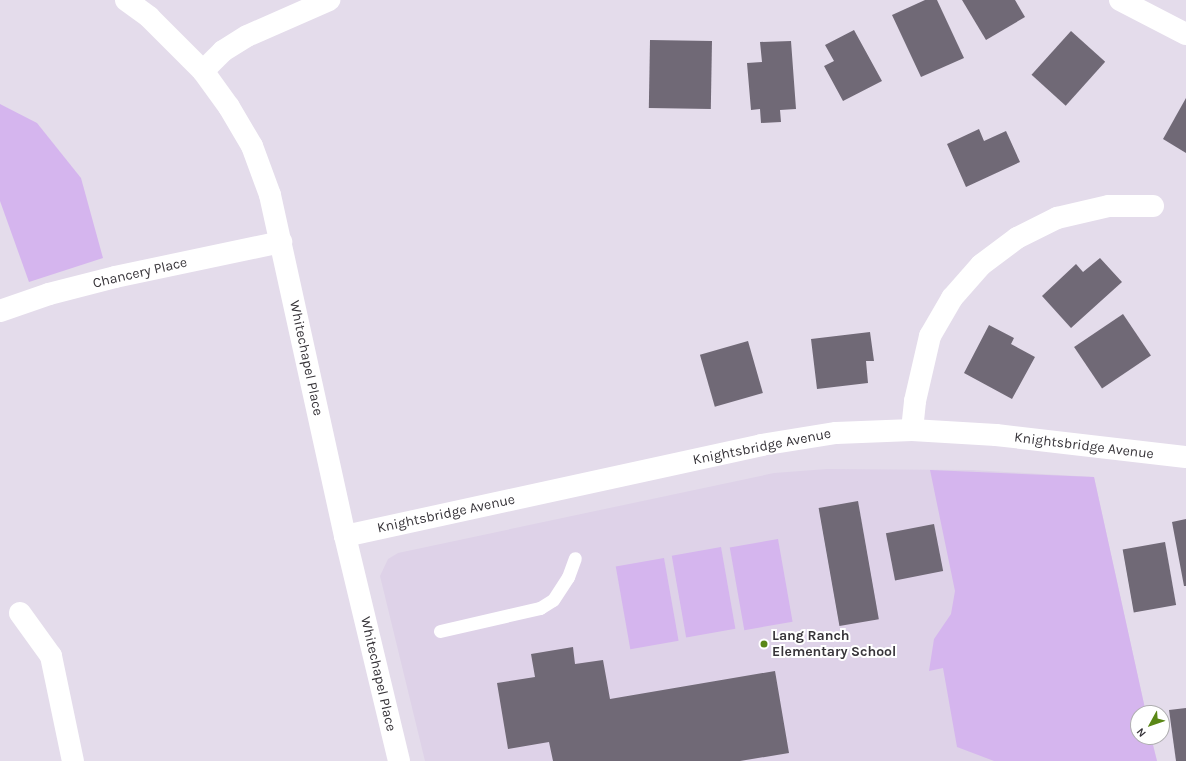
<!DOCTYPE html>
<style>
body{margin:0}
#map{position:relative;width:1186px;height:761px;overflow:hidden;background:#e4dceb;font-family:Karla,sans-serif}
div>[style]{position:absolute}
.built>*{inset:0;background:#ded2e8}
.green>*{inset:0;background:#d5b5ee;transform-origin:0 0}
.building>*{inset:0;background:#706976;transform-origin:0 0}
.service>*{height:13px;margin:-6.5px;padding:0 6.5px;transform-origin:6.5px;border-radius:6.5px;background:#fff}
.minor>*{height:22px;margin:-11px;padding:0 11px;transform-origin:11px;border-radius:11px;background:#fff}
.dots>*{width:11px;height:11px;translate:-50% -50%;box-sizing:border-box;border:2px solid #fff;border-radius:50%}
span{translate:-50% -50%;white-space:nowrap;text-align:center;line-height:1.15;-webkit-text-stroke:4px #fff;paint-order:stroke}
.street-label{font-size:14px;color:#373439}
.poi-label{font-size:14px;color:#373439;font-weight:700}
.left{translate:0 -50%;text-align:left}
.north{position:absolute;left:1130px;top:705px;width:40px;height:40px;box-sizing:border-box;background:#fff;border:1px solid #afaeb0;border-radius:50%;rotate:230deg;font-size:11px;font-weight:700;line-height:16px;text-align:center;color:#373439}
.north::after{content:'';display:block;margin:auto;width:14px;height:18px;background:#5a8716;clip-path:polygon(50% 0,100% 100%,50% 72%,0 100%)}
</style>
<div id="map">
<div class="built">
<div style="clip-path:polygon(827px 469px,972px 470px,1094px 477px,1146px 713px,1138px 713px,1138px 737px,1151px 737px,1157px 761px,425px 761px,380px 576px,388px 559px,398px 553px,774px 473px)"></div>
</div>
<div class="green">
<div style="clip-path:polygon(0 104px,37px 123px,81px 178px,103px 258px,29px 282px,0 201px)"></div>
<div style="clip-path:polygon(930px 470px,1094px 477px,1146px 713px,1138px 713px,1138px 737px,1151px 737px,1157px 761px,994px 761px,957px 747px,943px 668px,929px 671px,934px 639px,951px 614px,955px 591px)"></div>
<div style="left:778px;top:539px;width:84px;height:49px;rotate:80deg"></div>
<div style="left:721px;top:547px;width:83px;height:50px;rotate:80deg"></div>
<div style="left:664px;top:558px;width:84px;height:49px;rotate:80deg"></div>
</div>
<div class="building">
<div style="clip-path:polygon(925px 0,937px 0,964px 58px,921px 77px,892px 15px)"></div>
<div style="clip-path:polygon(962px 0,1015px 0,1025px 17px,986px 40px)"></div>
<div style="clip-path:polygon(854px 30px,882px 81px,843px 101px,824px 66px,834px 61px,825px 45px)"></div>
<div style="left:1071px;top:31px;width:46px;height:59px;rotate:42deg"></div>
<div style="left:650px;top:40px;width:62px;height:68px;rotate:1deg"></div>
<div style="clip-path:polygon(791px 41px,796px 109px,780px 110px,781px 122px,761px 123px,760px 109px,751px 110px,747px 63px,762px 62px,760px 42px)"></div>
<div style="clip-path:polygon(1186px 98px,1186px 153px,1163px 139px)"></div>
<div style="clip-path:polygon(979px 129px,984px 141px,1006px 131px,1020px 162px,966px 187px,947px 144px)"></div>
<div style="clip-path:polygon(1100px 258px,1122px 282px,1071px 328px,1042px 296px,1076px 264px,1083px 272px)"></div>
<div style="left:1123px;top:314px;width:50px;height:59px;rotate:56deg"></div>
<div style="clip-path:polygon(989px 325px,1014px 338px,1011px 344px,1035px 357px,1012px 399px,964px 373px)"></div>
<div style="clip-path:polygon(870px 332px,874px 361px,866px 361px,868px 383px,817px 389px,811px 339px)"></div>
<div style="left:748px;top:341px;width:54px;height:50px;rotate:74deg"></div>
<div style="left:858px;top:501px;width:120px;height:40px;rotate:80deg"></div>
<div style="clip-path:polygon(1186px 519px,1186px 586px,1184px 586px,1172px 522px)"></div>
<div style="left:934px;top:524px;width:48px;height:49px;rotate:79deg"></div>
<div style="left:1165px;top:542px;width:64px;height:43px;rotate:80deg"></div>
<div style="clip-path:polygon(573px 647px,575px 664px,603px 660px,610px 699px,775px 671px,789px 753px,740px 761px,553px 761px,549px 742px,508px 749px,497px 683px,535px 677px,531px 654px)"></div>
<div style="clip-path:polygon(1186px 708px,1186px 761px,1176px 761px,1169px 710px)"></div>
</div>
<div class="service">
<div style="left:440px;top:631px;width:103px;rotate:-13deg"></div>
<div style="left:540px;top:608px;width:15px;rotate:-32deg"></div>
<div style="left:553px;top:600px;width:27px;rotate:-57deg"></div>
<div style="left:568px;top:577px;width:20px;rotate:-70deg"></div>
</div>
<div class="minor">
<div style="left:126px;top:0;width:29px;rotate:36deg"></div>
<div style="left:149px;top:17px;width:76px;rotate:45deg"></div>
<div style="left:203px;top:71px;width:44px;rotate:54.2deg"></div>
<div style="left:229px;top:107px;width:45px;rotate:59.5deg"></div>
<div style="left:252px;top:146px;width:52px;rotate:69.8deg"></div>
<div style="left:270px;top:195px;width:349px;rotate:77.6deg"></div>
<div style="left:345px;top:536px;width:231px;rotate:76.5deg"></div>
<div style="left:1120px;top:0;width:74px;rotate:27.3deg"></div>
<div style="left:203px;top:71px;width:28px;rotate:-45deg"></div>
<div style="left:223px;top:51px;width:28px;rotate:-32deg"></div>
<div style="left:247px;top:36px;width:90px;rotate:-23.7deg"></div>
<div style="left:0;top:311px;width:52px;rotate:-19.1deg"></div>
<div style="left:49px;top:294px;width:68px;rotate:-14.4deg"></div>
<div style="left:115px;top:277px;width:170px;rotate:-11.9deg"></div>
<div style="left:912px;top:430px;width:29px;rotate:-84deg"></div>
<div style="left:915px;top:401px;width:67px;rotate:-77deg"></div>
<div style="left:930px;top:336px;width:44px;rotate:-59.9deg"></div>
<div style="left:952px;top:298px;width:44px;rotate:-48.7deg"></div>
<div style="left:981px;top:265px;width:45px;rotate:-36.9deg"></div>
<div style="left:1017px;top:238px;width:45px;rotate:-26.6deg"></div>
<div style="left:1057px;top:218px;width:53px;rotate:-13deg"></div>
<div style="left:1109px;top:206px;width:44px"></div>
<div style="left:345px;top:536px;width:426px;rotate:-12.3deg"></div>
<div style="left:761px;top:445px;width:76px;rotate:-9.1deg"></div>
<div style="left:836px;top:433px;width:76px;rotate:-2.3deg"></div>
<div style="left:912px;top:430px;width:84px;rotate:3.4deg"></div>
<div style="left:996px;top:435px;width:191px;rotate:6.6deg"></div>
<div style="left:20px;top:613px;width:53px;rotate:54.2deg"></div>
<div style="left:51px;top:656px;width:107px;rotate:78.2deg"></div>
</div>
<div class="dots">
<div style="left:764px;top:644px;background:#5a8716"></div>
</div>
<div class="street-label">
<span style="left:140px;top:273px;rotate:-13deg">Chancery Place</span>
<span style="left:306px;top:358px;rotate:78deg">Whitechapel Place</span>
<span style="left:1084px;top:446px;rotate:7deg">Knightsbridge Avenue</span>
<span style="left:762px;top:447px;rotate:-11deg">Knightsbridge Avenue</span>
<span style="left:446px;top:514px;rotate:-12deg">Knightsbridge Avenue</span>
<span style="left:378px;top:674px;rotate:77deg">Whitechapel Place</span>
</div>
<div class="poi-label">
<span class="left" style="left:772px;top:644px">Lang Ranch<br>Elementary School</span>
</div>
<div class="north">N</div>
</div>
